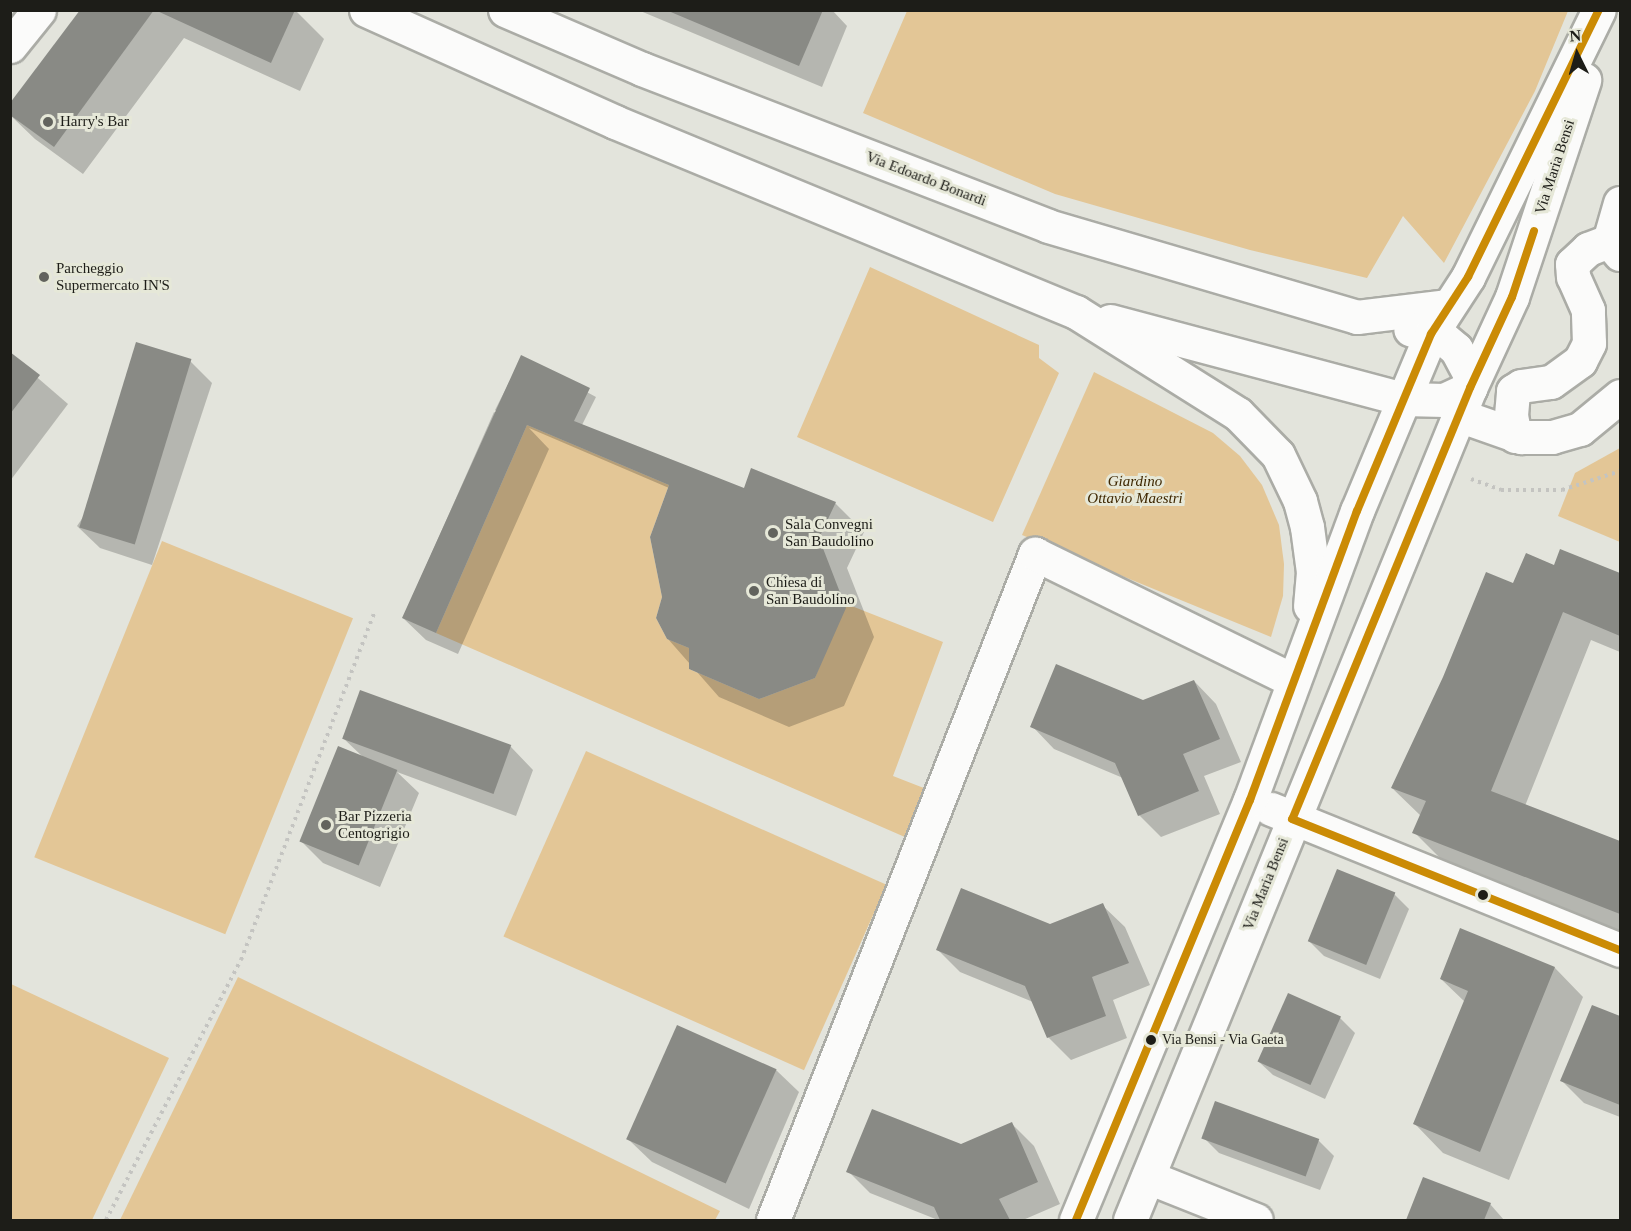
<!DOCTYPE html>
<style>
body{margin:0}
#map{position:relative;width:1631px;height:1231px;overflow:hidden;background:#e3e4dc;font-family:"Times New Roman",serif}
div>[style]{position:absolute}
.green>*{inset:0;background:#e3c696;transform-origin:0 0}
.shadow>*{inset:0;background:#0003}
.building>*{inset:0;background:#898a85;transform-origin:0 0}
.path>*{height:4px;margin-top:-2px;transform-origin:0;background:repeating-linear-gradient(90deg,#c4c4c1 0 3px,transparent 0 7.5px)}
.roads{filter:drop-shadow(2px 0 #abaca6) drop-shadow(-2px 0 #abaca6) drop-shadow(0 2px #abaca6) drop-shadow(0 -2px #abaca6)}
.minor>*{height:33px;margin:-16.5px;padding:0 16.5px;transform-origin:16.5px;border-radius:16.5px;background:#fbfbfa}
.major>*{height:33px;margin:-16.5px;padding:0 16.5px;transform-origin:16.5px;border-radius:16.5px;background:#fbfbfa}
.bus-1>*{height:8px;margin:-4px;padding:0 4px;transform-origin:4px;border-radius:4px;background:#cb8b05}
.dots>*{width:16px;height:16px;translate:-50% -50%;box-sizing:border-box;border:3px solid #e6e8d8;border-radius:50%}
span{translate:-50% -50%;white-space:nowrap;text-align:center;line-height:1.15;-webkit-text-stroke:6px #e6e8d8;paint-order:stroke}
.bus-label{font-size:14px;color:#1d1d18}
.left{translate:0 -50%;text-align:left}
.poi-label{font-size:15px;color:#1d1d18}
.street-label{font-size:15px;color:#1d1d18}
.park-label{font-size:15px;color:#3e2701;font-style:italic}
.frame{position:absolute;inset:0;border:12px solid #1d1d18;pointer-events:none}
.north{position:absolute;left:1547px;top:24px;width:60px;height:60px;-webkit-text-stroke:4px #e6e8d8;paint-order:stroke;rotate:355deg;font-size:16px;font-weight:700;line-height:24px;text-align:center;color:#1d1d18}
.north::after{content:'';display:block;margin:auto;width:21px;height:27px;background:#1d1d18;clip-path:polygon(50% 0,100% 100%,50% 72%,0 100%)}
</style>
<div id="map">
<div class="green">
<div style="clip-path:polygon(907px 11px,907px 10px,1568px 11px,1535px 91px,1444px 263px,1403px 216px,1367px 278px,1250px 250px,1055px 194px,863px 113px)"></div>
<div style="clip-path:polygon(870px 267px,1039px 345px,1039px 358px,1059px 373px,993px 522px,797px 437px)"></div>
<div style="clip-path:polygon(1094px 372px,1213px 433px,1240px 456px,1262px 485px,1279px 525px,1284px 564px,1283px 596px,1271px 637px,1022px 535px)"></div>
<div style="clip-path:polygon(527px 425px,669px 485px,650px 537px,662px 597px,656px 618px,667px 639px,689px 648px,689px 669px,759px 699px,815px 678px,844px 603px,943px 642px,893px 776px,934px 792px,914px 841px,436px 633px)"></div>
<div style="clip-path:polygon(1620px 448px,1620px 542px,1558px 516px,1575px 473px)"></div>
<div style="left:162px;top:541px;width:206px;height:341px;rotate:22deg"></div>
<div style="left:586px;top:751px;width:329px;height:203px;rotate:24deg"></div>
<div style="clip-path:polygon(238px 977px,720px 1211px,715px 1220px,120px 1220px)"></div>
<div style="clip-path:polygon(11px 984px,169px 1058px,92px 1220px,11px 1220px)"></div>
</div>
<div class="shadow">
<div style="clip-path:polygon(81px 10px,295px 10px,324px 39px,300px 91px,184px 38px,83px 174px,35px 139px,10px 115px)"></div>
<div style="clip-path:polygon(638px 10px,832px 10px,847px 26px,822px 87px)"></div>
<div style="clip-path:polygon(10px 354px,68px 404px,10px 481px)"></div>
<div style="clip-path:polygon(522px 357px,596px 397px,582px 425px,744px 490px,835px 503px,864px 532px,847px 568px,874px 637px,844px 706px,789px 727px,719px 697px,668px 639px,664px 597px,669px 488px,529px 428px,549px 449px,458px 654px,426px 640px,403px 618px,494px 412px,500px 415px,495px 410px)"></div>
<div style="clip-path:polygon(190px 361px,212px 383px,152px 565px,100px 548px,77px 526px)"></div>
<div style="clip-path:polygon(1561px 550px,1620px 575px,1620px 652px,1591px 640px,1525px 806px,1620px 844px,1620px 931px,1443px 861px,1414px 832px,1421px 816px,1392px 788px,1513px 585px,1555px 567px)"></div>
<div style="clip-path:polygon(1194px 681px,1216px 704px,1241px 762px,1204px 776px,1220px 814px,1161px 837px,1139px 815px,1123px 778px,1054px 749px,1032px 726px,1143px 702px)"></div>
<div style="clip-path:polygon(361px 692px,511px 747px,533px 770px,516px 816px,397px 772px,419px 793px,380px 887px,323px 863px,301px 841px,363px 757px,343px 738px)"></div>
<div style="clip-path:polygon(1394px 894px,1409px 909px,1380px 979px,1324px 956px,1309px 941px)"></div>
<div style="clip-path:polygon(1102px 905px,1125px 927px,1150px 985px,1113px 1000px,1127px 1038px,1071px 1060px,1048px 1037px,1033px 1002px,960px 972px,938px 950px,1050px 925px)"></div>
<div style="clip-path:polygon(1461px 930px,1555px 968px,1583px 997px,1509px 1180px,1443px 1153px,1415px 1124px,1465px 1002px,1441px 979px)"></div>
<div style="clip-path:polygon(1592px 1006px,1620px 1018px,1620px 1117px,1584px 1103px,1562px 1081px)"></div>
<div style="clip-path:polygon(1340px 1018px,1355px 1033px,1325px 1099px,1273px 1075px,1258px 1061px)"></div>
<div style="clip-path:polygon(776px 1070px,799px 1092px,749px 1209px,652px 1162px,629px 1140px)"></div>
<div style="clip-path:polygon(1216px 1103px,1319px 1141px,1334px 1156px,1320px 1190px,1219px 1153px,1204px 1138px)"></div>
<div style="clip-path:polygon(1012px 1124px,1034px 1146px,1060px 1204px,1023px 1220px,938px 1220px,870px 1193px,848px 1171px,961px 1146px)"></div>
<div style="clip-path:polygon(1424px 1179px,1490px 1204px,1504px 1220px,1408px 1220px)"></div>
</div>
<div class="building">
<div style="clip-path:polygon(80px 10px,154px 10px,54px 147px,10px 115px,10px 103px)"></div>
<div style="clip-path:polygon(155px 10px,295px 10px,271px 63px)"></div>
<div style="clip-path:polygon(666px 10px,823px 10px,799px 66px)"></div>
<div style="left:136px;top:342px;width:58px;height:194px;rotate:17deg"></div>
<div style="clip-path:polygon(10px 352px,40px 375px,10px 414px)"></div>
<div style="clip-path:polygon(521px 355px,590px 388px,574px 421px,744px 488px,751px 468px,836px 502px,819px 538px,846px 608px,815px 678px,759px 699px,689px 669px,689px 648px,667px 639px,656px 618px,662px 597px,650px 537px,669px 485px,527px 425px,436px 633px,402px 618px)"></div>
<div style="clip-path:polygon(1560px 549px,1620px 573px,1620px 636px,1563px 612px,1491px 791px,1620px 841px,1620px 914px,1412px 833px,1426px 801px,1391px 788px,1443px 677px,1486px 572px,1513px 583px,1526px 553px,1554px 565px)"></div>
<div style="clip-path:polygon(1056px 664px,1143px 700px,1194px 680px,1220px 739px,1183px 754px,1199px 791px,1138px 816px,1115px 763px,1030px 727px)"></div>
<div style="left:360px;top:690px;width:161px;height:52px;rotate:20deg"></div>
<div style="left:338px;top:746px;width:64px;height:103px;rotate:22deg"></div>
<div style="left:1337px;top:869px;width:63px;height:78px;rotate:22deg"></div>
<div style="clip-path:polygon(961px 888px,1050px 924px,1103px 903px,1129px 963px,1092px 977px,1106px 1016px,1047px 1038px,1025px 986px,936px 950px)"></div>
<div style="clip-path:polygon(1460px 928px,1555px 967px,1480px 1152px,1413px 1124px,1468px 991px,1440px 979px)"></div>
<div style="left:1288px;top:993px;width:58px;height:75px;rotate:24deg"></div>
<div style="clip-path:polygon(1592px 1005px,1620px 1016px,1620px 1105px,1560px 1081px)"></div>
<div style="left:677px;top:1025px;width:109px;height:125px;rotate:24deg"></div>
<div style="left:1215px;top:1101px;width:111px;height:40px;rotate:20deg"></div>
<div style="clip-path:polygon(872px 1109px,961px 1144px,1012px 1122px,1038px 1182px,999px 1199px,1010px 1220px,940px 1220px,934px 1207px,846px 1172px)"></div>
<div style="clip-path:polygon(1423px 1177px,1491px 1203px,1484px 1220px,1406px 1220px)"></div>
</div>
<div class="path">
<div style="left:1471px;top:479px;width:32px;rotate:20deg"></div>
<div style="left:1501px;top:490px;width:61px"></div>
<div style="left:1562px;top:490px;width:61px;rotate:-18.1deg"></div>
<div style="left:106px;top:1220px;width:293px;rotate:-62.6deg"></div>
<div style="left:241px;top:960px;width:374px;rotate:-69deg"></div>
</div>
<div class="roads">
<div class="minor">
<div style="left:366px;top:10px;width:273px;rotate:24.2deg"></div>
<div style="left:615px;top:122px;width:499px;rotate:22.4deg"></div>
<div style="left:1076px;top:312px;width:191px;rotate:32.2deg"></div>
<div style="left:1238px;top:414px;width:57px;rotate:45.7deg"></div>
<div style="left:1278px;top:455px;width:51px;rotate:64.4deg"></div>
<div style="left:1300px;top:501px;width:27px;rotate:75deg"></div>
<div style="left:1307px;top:527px;width:45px;rotate:82.4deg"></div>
<div style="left:1313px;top:572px;width:34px;rotate:95deg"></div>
<div style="left:505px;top:10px;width:149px;rotate:23.3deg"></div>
<div style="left:642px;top:69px;width:435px;rotate:21.1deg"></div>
<div style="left:1048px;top:226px;width:322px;rotate:16.4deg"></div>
<div style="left:1357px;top:317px;width:92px;rotate:-6.9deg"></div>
<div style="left:1620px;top:203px;width:40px;rotate:106deg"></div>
<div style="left:1609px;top:241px;width:17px;rotate:50deg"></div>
<div style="left:1110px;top:321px;width:304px;rotate:14.9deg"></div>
<div style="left:1404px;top:399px;width:40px;rotate:1.4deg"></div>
<div style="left:1444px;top:400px;width:29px;rotate:-25deg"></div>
<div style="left:1470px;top:388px;width:15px;rotate:-94deg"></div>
<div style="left:1469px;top:373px;width:27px;rotate:-118deg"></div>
<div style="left:1456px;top:349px;width:16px;rotate:-140deg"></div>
<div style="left:1444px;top:339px;width:35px;rotate:-164deg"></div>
<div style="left:1461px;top:416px;width:64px;rotate:19.3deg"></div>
<div style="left:1521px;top:437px;width:31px"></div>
<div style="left:1552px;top:437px;width:29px;rotate:-16deg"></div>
<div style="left:1580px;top:429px;width:52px;rotate:-39.5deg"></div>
<div style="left:1515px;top:436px;width:21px;rotate:-101deg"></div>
<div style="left:1511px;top:415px;width:24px;rotate:-85deg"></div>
<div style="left:1513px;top:391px;width:9px;rotate:-32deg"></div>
<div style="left:1521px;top:386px;width:30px;rotate:-8deg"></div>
<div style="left:1551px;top:382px;width:36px;rotate:-36deg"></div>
<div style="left:1580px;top:361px;width:20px;rotate:-63deg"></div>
<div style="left:1589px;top:343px;width:33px;rotate:-92deg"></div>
<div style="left:1588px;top:310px;width:36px;rotate:-114deg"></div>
<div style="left:1573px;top:277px;width:13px;rotate:-94deg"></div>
<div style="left:1572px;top:264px;width:22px;rotate:-43deg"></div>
<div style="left:1588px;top:249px;width:22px;rotate:-21deg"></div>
<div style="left:1271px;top:809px;width:376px;rotate:22deg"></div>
<div style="left:1148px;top:1177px;width:116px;rotate:21.7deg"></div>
<div style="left:773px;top:1220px;width:716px;rotate:-68.53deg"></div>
<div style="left:1035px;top:554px;width:286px;rotate:26.1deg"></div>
<div style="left:1076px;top:1220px;width:455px;rotate:-67.5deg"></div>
<div style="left:1250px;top:800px;width:308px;rotate:-69.7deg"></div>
<div style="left:1357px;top:511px;width:192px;rotate:-67.3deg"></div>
<div style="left:1431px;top:334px;width:68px;rotate:-57deg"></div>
<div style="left:1468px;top:277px;width:297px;rotate:-63.9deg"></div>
<div style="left:1130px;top:1220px;width:899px;rotate:-67.77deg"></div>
<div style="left:1470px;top:388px;width:100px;rotate:-65.2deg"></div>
<div style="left:1512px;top:297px;width:229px;rotate:-71.6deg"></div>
</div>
<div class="major">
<div style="left:10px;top:46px;width:46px;rotate:-51.1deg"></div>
</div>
</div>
<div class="bus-1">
<div style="left:1534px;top:231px;width:70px;rotate:108.4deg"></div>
<div style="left:1512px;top:297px;width:100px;rotate:114.8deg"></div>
<div style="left:1470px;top:388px;width:466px;rotate:112.4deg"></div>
<div style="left:1292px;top:819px;width:353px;rotate:21.8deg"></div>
<div style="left:1076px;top:1220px;width:455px;rotate:-67.5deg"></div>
<div style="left:1250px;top:800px;width:308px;rotate:-69.7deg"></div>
<div style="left:1357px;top:511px;width:192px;rotate:-67.3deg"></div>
<div style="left:1431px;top:334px;width:68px;rotate:-57deg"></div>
<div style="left:1468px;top:277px;width:297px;rotate:-63.9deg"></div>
</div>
<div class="dots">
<div style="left:48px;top:122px;background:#62635d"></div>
<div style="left:44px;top:277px;background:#62635d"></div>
<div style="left:773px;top:533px;background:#62635d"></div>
<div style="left:754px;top:591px;background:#62635d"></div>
<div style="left:326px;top:825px;background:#62635d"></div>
<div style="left:1483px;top:895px;background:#1d1d18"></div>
<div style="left:1151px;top:1040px;background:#1d1d18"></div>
</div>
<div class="bus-label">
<span class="left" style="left:1162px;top:1040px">Via Bensi - Via Gaeta</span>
</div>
<div class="poi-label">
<span class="left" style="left:60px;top:122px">Harry's Bar</span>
<span class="left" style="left:56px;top:277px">Parcheggio<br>Supermercato IN'S</span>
<span class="left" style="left:785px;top:533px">Sala Convegni<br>San Baudolino</span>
<span class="left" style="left:766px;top:591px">Chiesa di<br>San Baudolino</span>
<span class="left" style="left:338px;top:825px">Bar Pizzeria<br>Centogrigio</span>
</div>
<div class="street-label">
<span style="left:1555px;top:167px;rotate:-72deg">Via Maria Bensi</span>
<span style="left:926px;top:179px;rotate:21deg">Via Edoardo Bonardi</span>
<span style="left:1266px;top:884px;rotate:-68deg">Via Maria Bensi</span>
</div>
<div class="park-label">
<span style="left:1135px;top:490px">Giardino<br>Ottavio Maestri</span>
</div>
<div class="frame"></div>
<div class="north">N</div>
</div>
